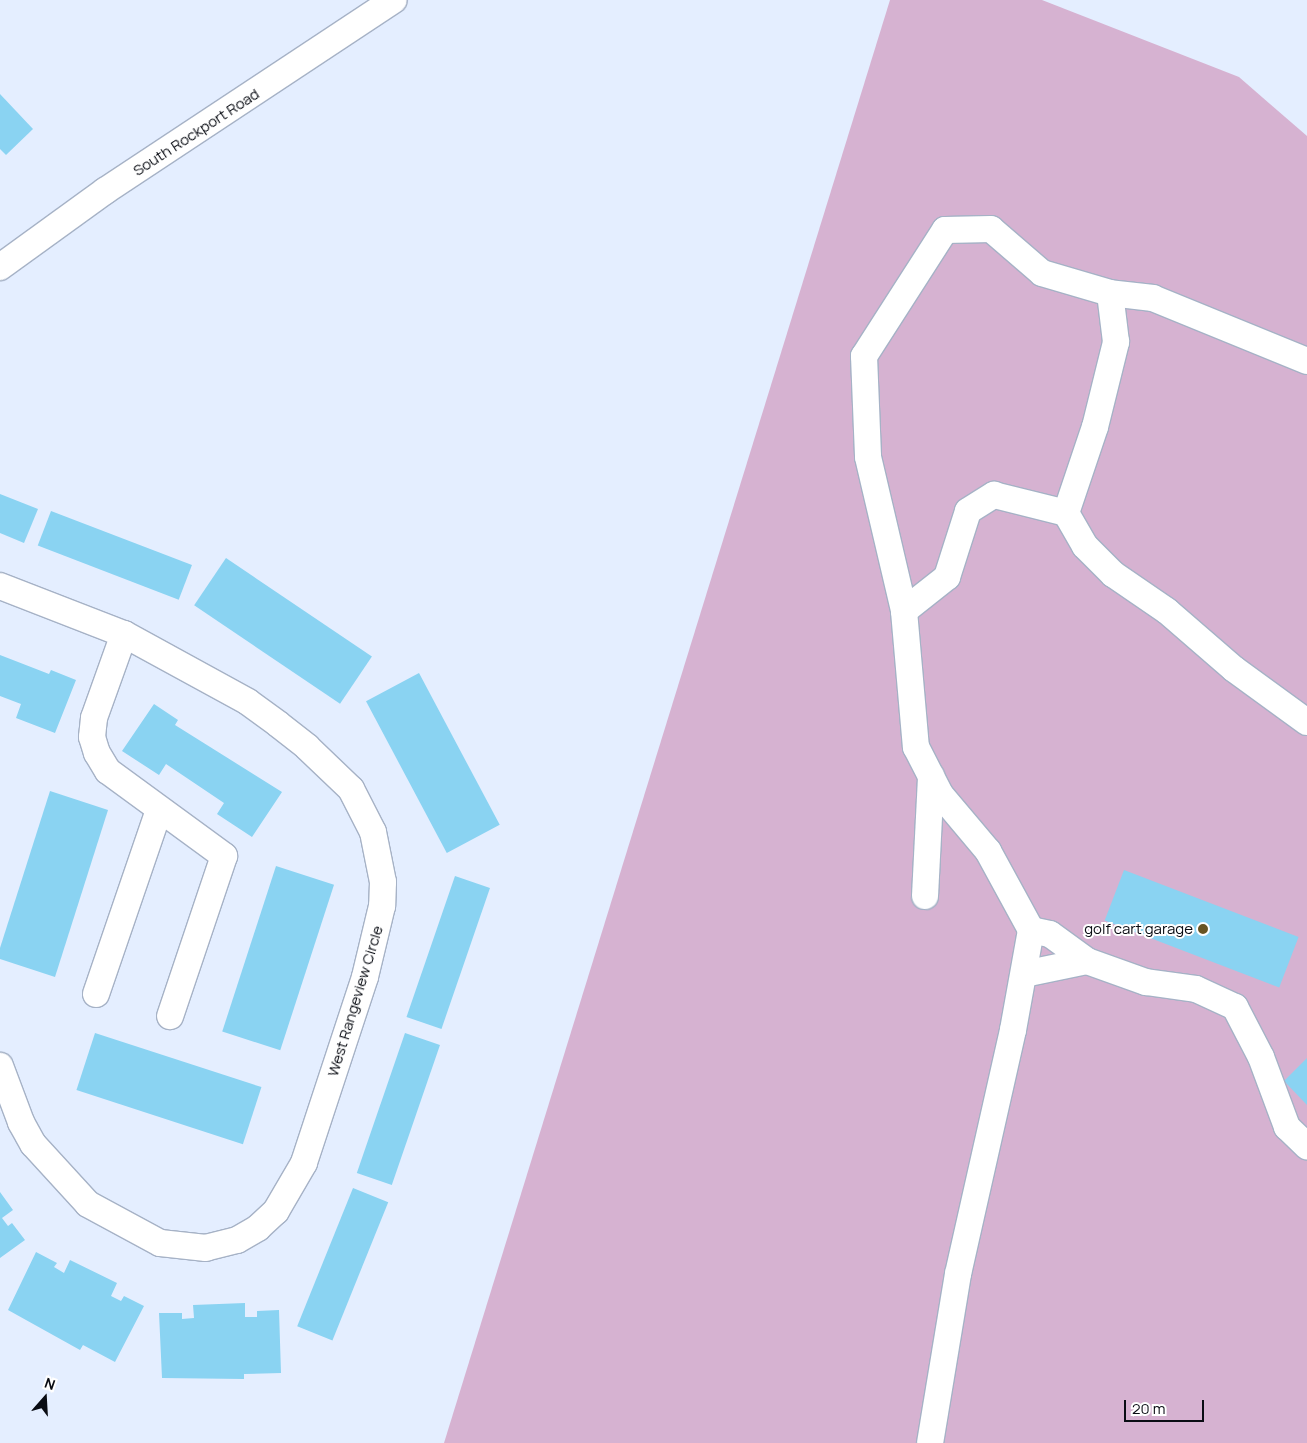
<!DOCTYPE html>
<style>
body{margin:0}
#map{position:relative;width:1307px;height:1443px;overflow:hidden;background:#e4eeff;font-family:Manrope,sans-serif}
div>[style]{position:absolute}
.green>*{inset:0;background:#d6b2d1}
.building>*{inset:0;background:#8ad3f2;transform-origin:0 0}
.roads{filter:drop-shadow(1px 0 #a6b2c6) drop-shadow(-1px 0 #a6b2c6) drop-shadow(0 1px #a6b2c6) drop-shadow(0 -1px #a6b2c6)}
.minor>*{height:26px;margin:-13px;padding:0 13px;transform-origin:13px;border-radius:13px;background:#fff}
.dots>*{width:14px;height:14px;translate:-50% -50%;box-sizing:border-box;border:2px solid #fff;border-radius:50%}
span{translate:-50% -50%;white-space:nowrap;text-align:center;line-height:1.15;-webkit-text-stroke:4px #fff;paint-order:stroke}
.street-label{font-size:15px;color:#090c13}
.poi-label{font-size:15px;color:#090c13}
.right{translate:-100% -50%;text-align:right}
.north{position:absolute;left:20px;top:1373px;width:50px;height:50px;-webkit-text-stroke:4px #fff;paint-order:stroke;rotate:19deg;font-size:14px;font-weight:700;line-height:20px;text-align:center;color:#090c13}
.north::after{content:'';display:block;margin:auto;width:18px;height:22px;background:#090c13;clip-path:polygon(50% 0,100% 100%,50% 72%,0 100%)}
.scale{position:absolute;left:1124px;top:1400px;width:80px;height:22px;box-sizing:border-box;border:2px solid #090c13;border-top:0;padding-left:6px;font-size:15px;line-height:18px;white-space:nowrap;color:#090c13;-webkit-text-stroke:4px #fff;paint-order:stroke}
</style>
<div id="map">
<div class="green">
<div style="clip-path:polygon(890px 0,1042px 0,1239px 77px,1307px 136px,1307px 1443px,444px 1443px)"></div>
</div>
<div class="building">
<div style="clip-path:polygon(0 94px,33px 129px,6px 155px,0 149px)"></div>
<div style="clip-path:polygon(0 494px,38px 509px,24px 543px,0 533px)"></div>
<div style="left:51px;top:511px;width:151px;height:37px;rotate:21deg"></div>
<div style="left:226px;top:558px;width:176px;height:57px;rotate:34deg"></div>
<div style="clip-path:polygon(0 655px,49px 674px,51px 670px,76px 680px,55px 733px,16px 718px,21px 704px,0 696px)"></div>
<div style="left:419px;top:673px;width:172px;height:60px;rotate:62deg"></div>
<div style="clip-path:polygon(154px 704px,178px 720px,175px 725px,282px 792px,252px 837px,217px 814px,224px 803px,166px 764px,159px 775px,122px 751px)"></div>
<div style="clip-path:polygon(50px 791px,108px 810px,55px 977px,0 959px,0 948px)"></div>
<div style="left:276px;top:866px;width:61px;height:174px;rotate:18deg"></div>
<div style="left:1124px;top:870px;width:187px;height:54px;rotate:21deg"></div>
<div style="left:455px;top:876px;width:37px;height:149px;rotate:19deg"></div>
<div style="left:95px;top:1033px;width:175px;height:60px;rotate:18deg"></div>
<div style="left:405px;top:1033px;width:37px;height:148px;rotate:19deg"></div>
<div style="clip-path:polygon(1307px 1058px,1307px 1105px,1284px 1081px)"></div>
<div style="left:353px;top:1188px;width:38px;height:149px;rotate:22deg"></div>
<div style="clip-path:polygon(0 1192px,13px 1210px,2px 1218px,8px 1226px,12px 1223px,25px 1240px,0 1258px)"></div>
<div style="clip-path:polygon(36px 1252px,57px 1263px,54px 1267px,64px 1273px,70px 1260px,117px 1283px,111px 1296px,121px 1301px,124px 1296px,144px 1306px,115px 1362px,83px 1345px,80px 1350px,8px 1310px)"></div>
<div style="clip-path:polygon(245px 1303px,245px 1317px,257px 1317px,257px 1311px,279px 1310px,281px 1373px,244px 1374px,244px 1379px,162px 1378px,159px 1313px,182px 1313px,182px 1319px,194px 1318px,193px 1305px)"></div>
</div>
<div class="roads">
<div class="minor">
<div style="left:0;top:267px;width:130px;rotate:-35.9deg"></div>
<div style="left:105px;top:191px;width:346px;rotate:-33.5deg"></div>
<div style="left:1307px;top:361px;width:166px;rotate:-157.8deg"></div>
<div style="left:1153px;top:298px;width:43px;rotate:-173.4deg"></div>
<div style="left:1110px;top:293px;width:71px;rotate:-163.6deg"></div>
<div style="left:1042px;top:273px;width:67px;rotate:-139.2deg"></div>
<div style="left:991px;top:229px;width:46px;rotate:178.8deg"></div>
<div style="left:945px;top:230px;width:150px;rotate:122.7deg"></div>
<div style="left:864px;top:356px;width:101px;rotate:87.7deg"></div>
<div style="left:868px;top:457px;width:158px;rotate:76.8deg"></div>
<div style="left:904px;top:611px;width:55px;rotate:-38.3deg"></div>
<div style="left:947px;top:577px;width:69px;rotate:-72.3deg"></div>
<div style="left:968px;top:511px;width:31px;rotate:-32deg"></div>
<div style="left:994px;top:495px;width:74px;rotate:14deg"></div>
<div style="left:1066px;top:513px;width:38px;rotate:60deg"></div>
<div style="left:1085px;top:546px;width:40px;rotate:45deg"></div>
<div style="left:1113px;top:574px;width:65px;rotate:34.4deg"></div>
<div style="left:1167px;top:611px;width:89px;rotate:40.9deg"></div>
<div style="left:1234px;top:669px;width:90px;rotate:36deg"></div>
<div style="left:1066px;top:513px;width:91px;rotate:-71.4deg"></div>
<div style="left:1095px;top:427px;width:88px;rotate:-76.1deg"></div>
<div style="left:1116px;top:342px;width:49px;rotate:-97deg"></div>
<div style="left:0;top:586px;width:133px;rotate:21.2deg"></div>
<div style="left:124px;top:634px;width:141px;rotate:28.7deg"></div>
<div style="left:248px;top:702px;width:37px;rotate:36deg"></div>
<div style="left:278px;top:724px;width:37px;rotate:38deg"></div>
<div style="left:307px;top:747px;width:61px;rotate:43.7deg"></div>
<div style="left:351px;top:789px;width:48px;rotate:62.9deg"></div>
<div style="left:373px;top:832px;width:51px;rotate:78.7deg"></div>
<div style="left:383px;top:882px;width:24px;rotate:92deg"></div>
<div style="left:382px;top:906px;width:73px;rotate:103.5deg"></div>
<div style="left:365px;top:977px;width:196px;rotate:108.2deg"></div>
<div style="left:304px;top:1163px;width:56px;rotate:120.3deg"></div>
<div style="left:276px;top:1211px;width:25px;rotate:137deg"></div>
<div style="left:258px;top:1228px;width:24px;rotate:150deg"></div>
<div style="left:237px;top:1240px;width:32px;rotate:166deg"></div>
<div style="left:206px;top:1248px;width:46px;rotate:-173.8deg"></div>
<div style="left:160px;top:1243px;width:82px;rotate:-151.6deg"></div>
<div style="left:88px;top:1204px;width:81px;rotate:-132.5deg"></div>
<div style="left:33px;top:1144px;width:25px;rotate:-119deg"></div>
<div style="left:21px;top:1122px;width:60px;rotate:-110.6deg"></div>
<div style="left:904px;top:611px;width:137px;rotate:85deg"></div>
<div style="left:916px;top:747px;width:53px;rotate:62.9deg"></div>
<div style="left:940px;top:794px;width:75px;rotate:49.9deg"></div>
<div style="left:988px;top:851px;width:90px;rotate:61.4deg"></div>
<div style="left:1031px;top:930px;width:102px;rotate:100.2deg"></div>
<div style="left:1013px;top:1030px;width:250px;rotate:102.7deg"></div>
<div style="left:958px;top:1274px;width:171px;rotate:99.4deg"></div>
<div style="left:124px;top:634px;width:89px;rotate:109.7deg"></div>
<div style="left:94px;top:718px;width:19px;rotate:96deg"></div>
<div style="left:92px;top:737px;width:17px;rotate:73deg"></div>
<div style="left:97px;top:753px;width:21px;rotate:59deg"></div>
<div style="left:108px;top:771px;width:144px;rotate:36.2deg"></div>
<div style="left:224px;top:856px;width:169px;rotate:108.6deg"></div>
<div style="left:925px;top:896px;width:120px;rotate:-87.1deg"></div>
<div style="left:1031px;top:930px;width:19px;rotate:12deg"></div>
<div style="left:1050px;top:934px;width:46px;rotate:36.1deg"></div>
<div style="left:1087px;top:961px;width:63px;rotate:19.6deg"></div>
<div style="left:1146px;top:982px;width:50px;rotate:8deg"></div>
<div style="left:1196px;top:989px;width:43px;rotate:24.8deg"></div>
<div style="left:1235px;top:1007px;width:56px;rotate:62.5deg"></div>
<div style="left:1261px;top:1057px;width:75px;rotate:69.6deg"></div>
<div style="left:1287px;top:1127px;width:28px;rotate:44deg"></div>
<div style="left:1024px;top:974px;width:64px;rotate:-11.7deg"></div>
<div style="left:96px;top:994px;width:194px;rotate:-71.1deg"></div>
</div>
</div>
<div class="dots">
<div style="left:1203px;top:929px;background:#685423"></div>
</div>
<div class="street-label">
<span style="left:196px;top:132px;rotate:-33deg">South Rockport Road</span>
<span style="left:355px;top:1001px;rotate:-73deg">West Rangeview Circle</span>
</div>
<div class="poi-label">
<span class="right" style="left:1193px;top:929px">golf cart garage</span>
</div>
<div class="north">N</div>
<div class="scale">20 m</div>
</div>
